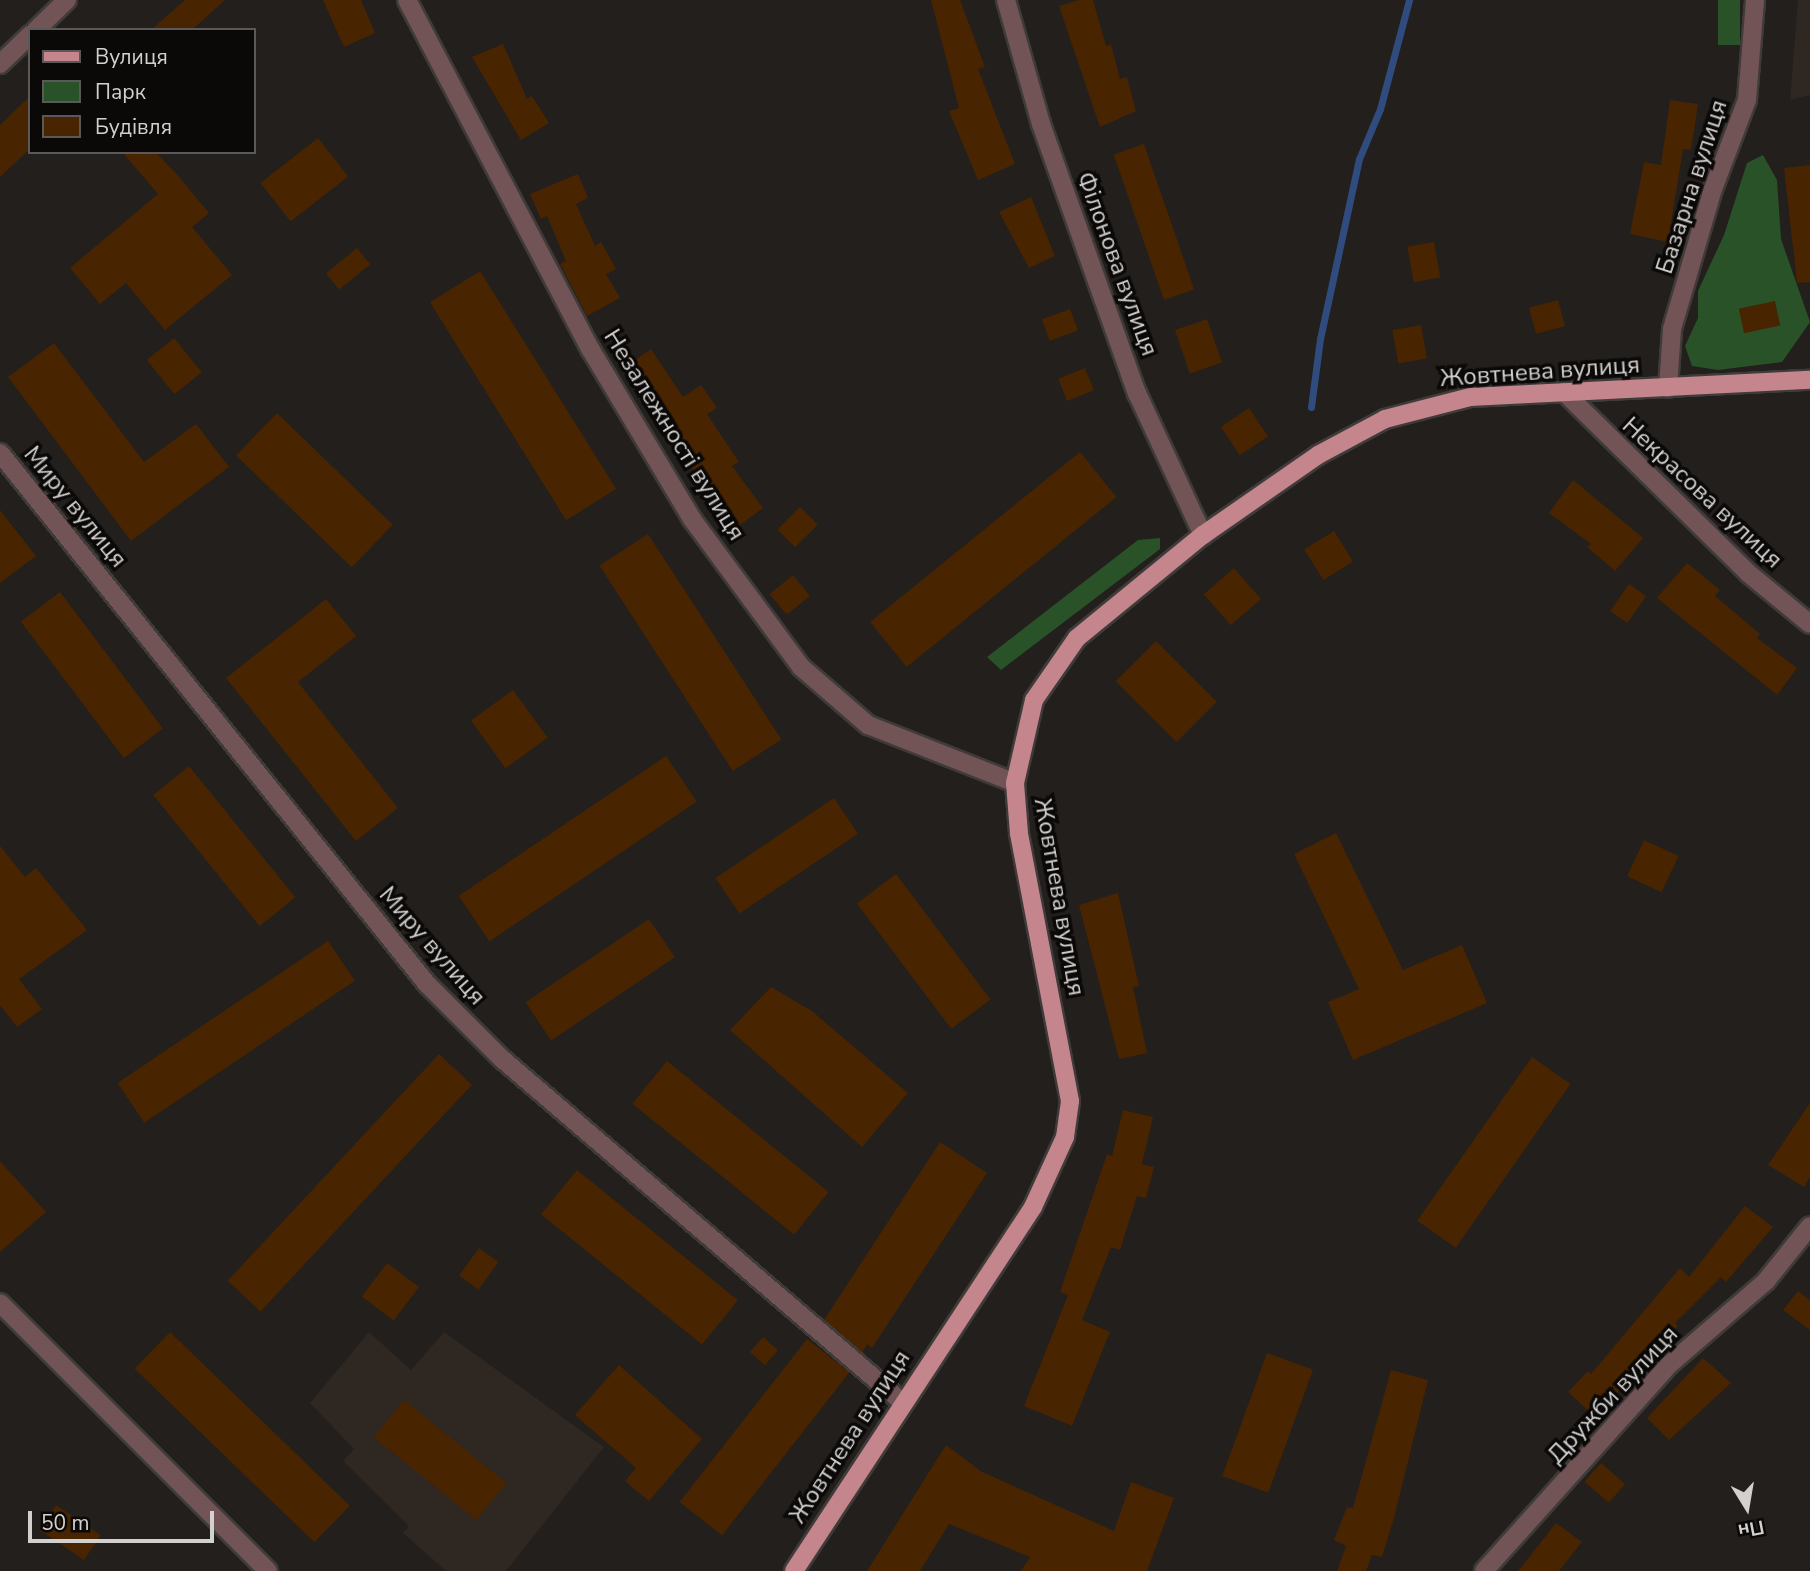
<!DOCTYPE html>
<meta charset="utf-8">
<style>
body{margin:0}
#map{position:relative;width:1810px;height:1571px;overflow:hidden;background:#231f1c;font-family:"Nunito Sans",sans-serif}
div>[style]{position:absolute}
.built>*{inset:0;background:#2f2721}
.green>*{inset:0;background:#295228;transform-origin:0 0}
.stream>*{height:7px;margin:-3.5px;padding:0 3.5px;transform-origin:3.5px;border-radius:3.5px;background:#304b7e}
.building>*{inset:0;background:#482400;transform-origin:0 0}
.roads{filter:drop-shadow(2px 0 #3f3b39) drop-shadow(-2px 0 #3f3b39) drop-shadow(0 2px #3f3b39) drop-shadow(0 -2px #3f3b39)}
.minor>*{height:18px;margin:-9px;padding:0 9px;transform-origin:9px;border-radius:9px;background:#725356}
.major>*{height:18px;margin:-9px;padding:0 9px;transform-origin:9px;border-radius:9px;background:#c4858c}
span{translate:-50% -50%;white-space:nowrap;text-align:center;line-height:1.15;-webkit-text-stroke:7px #0b0908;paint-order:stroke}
.street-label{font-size:24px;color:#d3d1cf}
.legend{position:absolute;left:28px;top:28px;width:228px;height:126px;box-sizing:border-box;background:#0b0908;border:2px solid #5b5958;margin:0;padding:9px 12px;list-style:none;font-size:21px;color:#d3d1cf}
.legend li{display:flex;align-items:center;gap:14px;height:35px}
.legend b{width:35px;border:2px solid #5b5958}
.north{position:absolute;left:1712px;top:1473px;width:70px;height:70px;-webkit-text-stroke:5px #0b0908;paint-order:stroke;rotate:169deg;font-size:19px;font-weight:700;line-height:28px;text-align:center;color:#d3d1cf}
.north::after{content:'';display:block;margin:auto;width:24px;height:32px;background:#d3d1cf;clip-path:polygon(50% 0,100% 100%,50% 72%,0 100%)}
.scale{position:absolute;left:28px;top:1511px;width:186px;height:32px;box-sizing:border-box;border:4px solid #d3d1cf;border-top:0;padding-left:9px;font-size:21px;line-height:24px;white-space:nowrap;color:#d3d1cf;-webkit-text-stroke:5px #0b0908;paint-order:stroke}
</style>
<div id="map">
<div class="built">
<div style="clip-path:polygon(1798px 0,1810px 0,1810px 95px,1790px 100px)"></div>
<div style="clip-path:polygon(369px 1332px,411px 1370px,444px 1332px,604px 1447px,506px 1571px,446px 1571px,403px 1533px,409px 1526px,343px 1461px,354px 1449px,310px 1403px)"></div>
</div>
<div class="green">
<div style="left:1718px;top:0;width:22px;height:45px"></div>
<div style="clip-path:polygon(1763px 155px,1777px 180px,1781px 239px,1810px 322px,1782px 362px,1718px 370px,1692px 366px,1685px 346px,1698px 318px,1698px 291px,1724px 235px,1747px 163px)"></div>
<div style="clip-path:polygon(1160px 538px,1160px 549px,1001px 670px,987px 657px,1138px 540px)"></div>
</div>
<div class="stream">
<div style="left:1311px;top:407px;width:69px;rotate:-82.5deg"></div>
<div style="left:1320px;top:339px;width:184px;rotate:-77.8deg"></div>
<div style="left:1359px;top:159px;width:54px;rotate:-67.2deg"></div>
<div style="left:1380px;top:109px;width:113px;rotate:-75.1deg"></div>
</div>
<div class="building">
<div style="clip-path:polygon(185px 0,225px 0,192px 30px,151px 30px)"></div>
<div style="clip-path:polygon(323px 0,361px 0,375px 33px,344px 47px)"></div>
<div style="clip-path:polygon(931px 0,960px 0,985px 67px,978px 69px,1015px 164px,978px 180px,949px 111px,959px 108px)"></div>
<div style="clip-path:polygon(1079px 0,1093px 0,1106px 46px,1111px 44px,1120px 79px,1127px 77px,1136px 111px,1100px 127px,1059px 6px)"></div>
<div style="clip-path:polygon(503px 44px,527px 99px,532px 96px,549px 123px,521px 140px,472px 57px)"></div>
<div style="clip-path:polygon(30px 96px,30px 149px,0 177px,0 125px)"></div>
<div style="clip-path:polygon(1670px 100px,1698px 104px,1691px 150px,1683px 149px,1668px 242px,1630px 234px,1644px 162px,1661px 165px)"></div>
<div style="left:318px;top:138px;width:49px;height:73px;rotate:52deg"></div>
<div style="left:1144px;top:144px;width:154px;height:32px;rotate:71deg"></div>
<div style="clip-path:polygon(122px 152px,156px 152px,179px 177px,209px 213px,192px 227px,232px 275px,165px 330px,126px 283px,100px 304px,70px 268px,158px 194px)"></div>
<div style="clip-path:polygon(1810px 165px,1810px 282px,1797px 283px,1784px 168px)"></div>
<div style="clip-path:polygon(578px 174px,588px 198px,576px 204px,595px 246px,601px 242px,616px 269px,606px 274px,620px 298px,587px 316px,560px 264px,566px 261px,547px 216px,541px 219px,530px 194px)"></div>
<div style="clip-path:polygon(1031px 197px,1055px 256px,1029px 268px,999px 212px)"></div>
<div style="left:1434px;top:242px;width:36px;height:27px;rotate:80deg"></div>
<div style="left:357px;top:248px;width:21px;height:40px;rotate:51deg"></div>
<div style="left:480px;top:271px;width:257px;height:59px;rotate:58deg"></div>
<div style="left:1558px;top:300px;width:27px;height:30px;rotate:75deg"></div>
<div style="left:1775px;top:301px;width:25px;height:37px;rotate:78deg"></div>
<div style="left:1070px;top:309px;width:23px;height:30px;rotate:70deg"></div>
<div style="left:1207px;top:319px;width:46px;height:34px;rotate:71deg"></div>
<div style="left:1421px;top:325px;width:34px;height:29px;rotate:80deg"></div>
<div style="left:174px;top:338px;width:44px;height:35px;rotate:51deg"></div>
<div style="clip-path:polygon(54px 343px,144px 462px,196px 424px,229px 467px,131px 541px,8px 377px)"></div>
<div style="clip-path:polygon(651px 349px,683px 397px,701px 385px,717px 408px,707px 414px,739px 462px,732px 466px,763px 508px,733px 530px,689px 463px,693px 461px,625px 367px)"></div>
<div style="left:1085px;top:368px;width:24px;height:29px;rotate:68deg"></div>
<div style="left:1249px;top:408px;width:34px;height:34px;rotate:56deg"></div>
<div style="left:277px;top:413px;width:161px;height:59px;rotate:44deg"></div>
<div style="left:1080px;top:452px;width:58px;height:270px;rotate:51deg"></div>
<div style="clip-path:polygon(1573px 480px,1643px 538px,1615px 571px,1587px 547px,1591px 544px,1549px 513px)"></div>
<div style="left:800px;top:507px;width:25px;height:32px;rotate:45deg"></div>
<div style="clip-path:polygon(0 510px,36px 556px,0 583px)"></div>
<div style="left:1334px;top:531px;width:36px;height:35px;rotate:58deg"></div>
<div style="left:648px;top:534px;width:245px;height:58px;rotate:57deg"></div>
<div style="clip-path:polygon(1687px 563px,1720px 590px,1715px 596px,1760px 634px,1757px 638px,1797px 668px,1777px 695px,1657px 598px)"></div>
<div style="left:1234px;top:568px;width:41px;height:40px;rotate:49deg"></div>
<div style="left:793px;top:575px;width:27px;height:30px;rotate:51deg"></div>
<div style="left:1629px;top:584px;width:21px;height:33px;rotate:35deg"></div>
<div style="left:60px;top:592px;width:171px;height:49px;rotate:53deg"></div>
<div style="clip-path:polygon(326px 599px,356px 636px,298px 682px,398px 808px,356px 841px,226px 678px)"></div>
<div style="left:1156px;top:641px;width:86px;height:57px;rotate:45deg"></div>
<div style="left:513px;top:690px;width:59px;height:52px;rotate:54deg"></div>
<div style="left:666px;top:756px;width:55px;height:250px;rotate:56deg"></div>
<div style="left:189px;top:766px;width:169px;height:46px;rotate:51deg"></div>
<div style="left:834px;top:798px;width:43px;height:143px;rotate:56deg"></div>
<div style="clip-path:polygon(1336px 833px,1403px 970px,1462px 945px,1487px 1003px,1353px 1060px,1328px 1002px,1359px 989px,1294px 854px)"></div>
<div style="left:1644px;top:840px;width:38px;height:40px;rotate:25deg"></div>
<div style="clip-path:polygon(0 846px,25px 877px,36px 868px,87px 930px,19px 979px,42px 1009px,17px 1027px,0 1005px)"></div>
<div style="left:896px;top:874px;width:157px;height:49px;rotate:53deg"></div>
<div style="clip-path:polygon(1118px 893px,1139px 986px,1133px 987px,1147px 1053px,1119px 1059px,1079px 905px)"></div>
<div style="left:649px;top:919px;width:46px;height:149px;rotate:56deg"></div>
<div style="left:328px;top:941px;width:48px;height:254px;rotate:56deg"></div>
<div style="clip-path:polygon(771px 987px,812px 1011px,908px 1093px,862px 1147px,730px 1030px)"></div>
<div style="left:439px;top:1054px;width:45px;height:310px;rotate:43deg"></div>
<div style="left:1532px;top:1057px;width:47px;height:200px;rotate:35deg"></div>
<div style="left:667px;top:1061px;width:208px;height:55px;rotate:39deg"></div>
<div style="clip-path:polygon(1810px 1103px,1810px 1177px,1804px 1187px,1768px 1165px)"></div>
<div style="clip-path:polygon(1123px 1110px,1153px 1117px,1142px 1164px,1154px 1167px,1146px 1198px,1137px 1196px,1120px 1250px,1111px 1247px,1082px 1320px,1110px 1332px,1072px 1426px,1024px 1406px,1068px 1295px,1060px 1292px,1107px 1154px,1112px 1156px)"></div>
<div style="clip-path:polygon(940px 1142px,987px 1173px,872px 1348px,867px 1344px,862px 1353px,824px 1320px)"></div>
<div style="clip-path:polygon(0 1161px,46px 1212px,0 1252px)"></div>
<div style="left:577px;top:1170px;width:207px;height:57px;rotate:39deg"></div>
<div style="clip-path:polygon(1745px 1206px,1773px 1227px,1726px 1282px,1721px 1277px,1675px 1323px,1678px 1326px,1595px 1417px,1568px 1392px,1588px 1371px,1591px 1374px,1680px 1268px,1689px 1277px)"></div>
<div style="left:479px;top:1248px;width:24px;height:34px;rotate:36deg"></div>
<div style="left:387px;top:1263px;width:40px;height:42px;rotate:37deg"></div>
<div style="clip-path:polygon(1798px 1291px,1810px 1300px,1810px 1330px,1783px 1310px)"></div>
<div style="left:170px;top:1332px;width:250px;height:51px;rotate:44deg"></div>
<div style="left:763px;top:1337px;width:20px;height:20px;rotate:41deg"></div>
<div style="left:807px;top:1339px;width:54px;height:207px;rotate:38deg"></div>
<div style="left:1267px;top:1353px;width:49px;height:131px;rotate:20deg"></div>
<div style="clip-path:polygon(1703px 1358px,1731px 1383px,1669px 1440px,1647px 1418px)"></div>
<div style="clip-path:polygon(619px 1365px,702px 1439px,649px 1501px,625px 1481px,636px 1468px,575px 1415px)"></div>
<div style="clip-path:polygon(1391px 1370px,1428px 1380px,1394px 1518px,1382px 1557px,1372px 1555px,1366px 1571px,1337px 1571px,1346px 1546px,1334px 1540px,1347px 1507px,1353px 1508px)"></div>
<div style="left:404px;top:1400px;width:132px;height:48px;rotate:39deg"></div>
<div style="clip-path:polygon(946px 1445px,982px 1472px,1114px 1531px,1131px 1482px,1174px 1498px,1147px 1571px,1021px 1571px,1030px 1557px,949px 1524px,920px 1571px,867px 1571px)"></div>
<div style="left:1601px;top:1463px;width:32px;height:25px;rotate:41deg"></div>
<div style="left:56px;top:1505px;width:54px;height:30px;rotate:34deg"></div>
<div style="clip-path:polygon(1556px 1523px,1582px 1542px,1559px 1571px,1518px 1571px)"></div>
</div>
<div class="roads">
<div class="minor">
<div style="left:407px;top:0;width:395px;rotate:62.3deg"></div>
<div style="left:591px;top:350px;width:197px;rotate:59.1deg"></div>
<div style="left:692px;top:519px;width:184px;rotate:53.6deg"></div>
<div style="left:801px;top:667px;width:89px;rotate:40.9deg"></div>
<div style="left:868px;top:725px;width:158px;rotate:21.5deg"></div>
<div style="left:1006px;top:0;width:129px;rotate:74.2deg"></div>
<div style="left:1041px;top:124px;width:286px;rotate:70.4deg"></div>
<div style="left:1137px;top:393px;width:157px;rotate:65.1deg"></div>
<div style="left:36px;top:30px;width:43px;rotate:-44.1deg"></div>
<div style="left:0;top:64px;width:42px;rotate:-44deg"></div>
<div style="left:1668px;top:388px;width:59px;rotate:-86.1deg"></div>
<div style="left:1672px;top:329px;width:146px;rotate:-73.7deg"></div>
<div style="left:1713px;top:189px;width:95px;rotate:-69.1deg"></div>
<div style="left:1747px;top:100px;width:100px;rotate:-85.4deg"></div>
<div style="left:1564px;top:392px;width:258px;rotate:44.5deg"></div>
<div style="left:1748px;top:573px;width:80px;rotate:39.4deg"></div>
<div style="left:0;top:453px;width:681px;rotate:51.2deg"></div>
<div style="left:427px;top:984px;width:105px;rotate:45deg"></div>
<div style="left:501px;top:1058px;width:527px;rotate:40.61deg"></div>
<div style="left:0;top:1303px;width:379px;rotate:45deg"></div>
<div style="left:1484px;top:1571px;width:278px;rotate:-48.1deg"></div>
<div style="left:1670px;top:1364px;width:127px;rotate:-40.8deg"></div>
<div style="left:1766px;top:1281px;width:70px;rotate:-51.3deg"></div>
</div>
<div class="major">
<div style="left:794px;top:1571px;width:435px;rotate:-56.7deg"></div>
<div style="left:1033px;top:1207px;width:77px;rotate:-65.4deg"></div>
<div style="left:1065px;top:1137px;width:36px;rotate:-82deg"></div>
<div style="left:1070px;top:1101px;width:273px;rotate:-100.8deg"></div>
<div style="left:1019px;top:833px;width:50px;rotate:-94.6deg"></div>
<div style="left:1015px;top:783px;width:85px;rotate:-77.1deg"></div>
<div style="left:1034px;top:700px;width:75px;rotate:-55.3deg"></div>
<div style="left:1077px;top:638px;width:163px;rotate:-39.3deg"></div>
<div style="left:1203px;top:535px;width:140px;rotate:-34.8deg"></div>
<div style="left:1318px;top:455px;width:76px;rotate:-28.2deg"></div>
<div style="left:1385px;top:419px;width:88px;rotate:-14.5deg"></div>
<div style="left:1470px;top:397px;width:340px;rotate:-2.9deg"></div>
</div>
</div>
<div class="street-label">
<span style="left:1692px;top:187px;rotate:-72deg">Базарна вулиця</span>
<span style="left:1117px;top:264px;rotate:70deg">Філонова вулиця</span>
<span style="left:1540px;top:372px;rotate:-4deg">Жовтнева вулиця</span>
<span style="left:674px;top:435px;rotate:58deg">Незалежності вулиця</span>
<span style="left:1702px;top:493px;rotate:43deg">Некрасова вулиця</span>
<span style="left:75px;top:507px;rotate:51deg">Миру вулиця</span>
<span style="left:1059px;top:897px;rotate:80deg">Жовтнева вулиця</span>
<span style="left:432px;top:946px;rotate:49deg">Миру вулиця</span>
<span style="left:1613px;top:1395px;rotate:-47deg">Дружби вулиця</span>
<span style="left:850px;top:1437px;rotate:-57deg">Жовтнева вулиця</span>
</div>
<ul class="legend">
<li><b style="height:9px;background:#c4858c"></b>Вулиця</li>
<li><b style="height:19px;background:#295228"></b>Парк</li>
<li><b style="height:19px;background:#482400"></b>Будівля</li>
</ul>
<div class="north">Пн</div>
<div class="scale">50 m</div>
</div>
